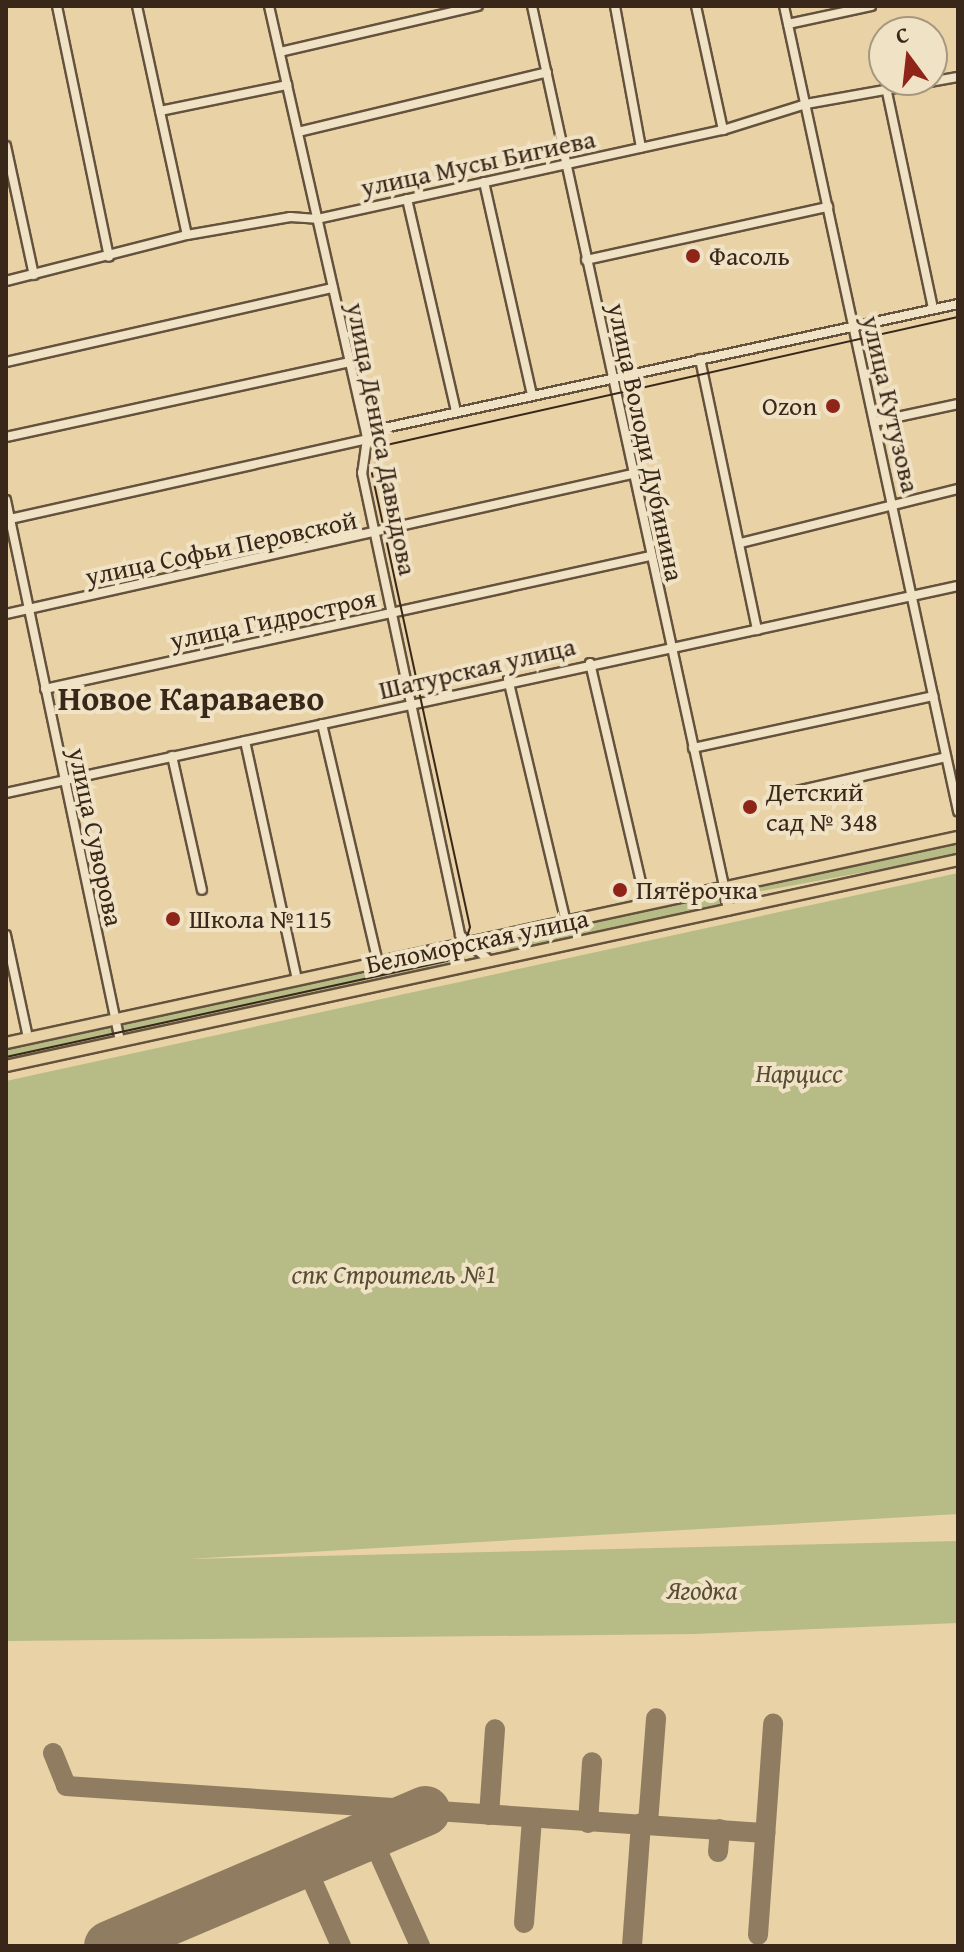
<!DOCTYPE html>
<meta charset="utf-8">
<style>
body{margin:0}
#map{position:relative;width:964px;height:1952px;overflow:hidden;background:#e8d2a6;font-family:"Gentium Book Plus",serif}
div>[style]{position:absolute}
.green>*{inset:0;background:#b7bb86;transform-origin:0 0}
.taxiway>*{height:20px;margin:-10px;padding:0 10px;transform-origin:10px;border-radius:10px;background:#907c60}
.runway>*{height:50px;margin:-25px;padding:0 25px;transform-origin:25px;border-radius:25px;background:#907c60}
.roads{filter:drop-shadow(2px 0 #65523d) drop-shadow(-2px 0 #65523d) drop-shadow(0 2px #65523d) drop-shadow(0 -2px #65523d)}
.minor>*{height:8px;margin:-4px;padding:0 4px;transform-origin:4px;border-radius:4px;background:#f0e2c5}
.major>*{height:10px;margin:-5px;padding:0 5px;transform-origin:5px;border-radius:5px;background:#e8d2a6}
.tram>*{height:2px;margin:-1px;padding:0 1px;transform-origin:1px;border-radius:1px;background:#39271a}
.dots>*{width:22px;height:22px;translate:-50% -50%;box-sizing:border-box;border:4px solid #f0e2c5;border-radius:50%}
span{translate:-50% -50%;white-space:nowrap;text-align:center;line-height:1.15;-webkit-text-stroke:8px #f0e2c5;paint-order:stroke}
.street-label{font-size:26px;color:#39271a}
.poi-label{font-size:26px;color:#39271a}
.left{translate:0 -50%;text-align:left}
.right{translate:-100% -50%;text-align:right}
.park-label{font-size:26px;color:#584c35;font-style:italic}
.district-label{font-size:34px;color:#39271a;font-weight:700}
.frame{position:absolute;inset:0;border:8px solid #39271a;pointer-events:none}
.north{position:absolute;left:868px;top:16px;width:80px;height:80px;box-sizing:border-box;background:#f0e2c5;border:2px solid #a79781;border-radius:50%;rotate:345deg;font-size:22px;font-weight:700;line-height:32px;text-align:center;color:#39271a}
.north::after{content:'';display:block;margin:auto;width:28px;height:36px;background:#8f2418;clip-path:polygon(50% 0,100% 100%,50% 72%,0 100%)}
</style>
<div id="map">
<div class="green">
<div style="clip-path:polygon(956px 842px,958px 855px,734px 896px,737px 889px)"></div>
<div style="clip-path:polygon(958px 873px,958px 1514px,188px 1559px,958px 1541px,958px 1623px,694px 1634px,6px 1641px,6px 1081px)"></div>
<div style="clip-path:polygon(719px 895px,721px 904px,509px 952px,507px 940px)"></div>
<div style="left:463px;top:950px;width:14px;height:351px;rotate:78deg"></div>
<div style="left:111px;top:1024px;width:15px;height:107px;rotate:79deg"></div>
</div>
<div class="taxiway">
<div style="left:53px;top:1753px;width:35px;rotate:68deg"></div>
<div style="left:66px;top:1786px;width:701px;rotate:3.85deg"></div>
<div style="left:489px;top:1815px;width:86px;rotate:-86deg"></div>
<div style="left:588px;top:1823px;width:61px;rotate:-86.2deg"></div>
<div style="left:648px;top:1823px;width:105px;rotate:-85.6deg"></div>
<div style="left:370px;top:1834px;width:123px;rotate:65.9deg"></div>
<div style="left:718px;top:1852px;width:23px;rotate:-85deg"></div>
<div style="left:304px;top:1862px;width:92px;rotate:66.2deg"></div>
<div style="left:524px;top:1923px;width:105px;rotate:-85.6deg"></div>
<div style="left:758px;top:1935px;width:212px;rotate:-85.9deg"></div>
<div style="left:632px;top:1946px;width:123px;rotate:-85.8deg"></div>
</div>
<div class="runway">
<div style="left:109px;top:1946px;width:344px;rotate:-23.1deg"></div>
</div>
<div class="roads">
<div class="minor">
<div style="left:57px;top:6px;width:256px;rotate:78.3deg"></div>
<div style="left:137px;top:6px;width:234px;rotate:77.7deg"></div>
<div style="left:269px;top:6px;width:444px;rotate:77.2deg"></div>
<div style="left:367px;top:439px;width:34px;rotate:98deg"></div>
<div style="left:362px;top:473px;width:472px;rotate:78deg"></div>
<div style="left:460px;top:935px;width:40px;rotate:41deg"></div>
<div style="left:532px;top:6px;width:901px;rotate:77.69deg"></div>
<div style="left:615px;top:6px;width:144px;rotate:79.6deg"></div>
<div style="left:696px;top:6px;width:127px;rotate:77.7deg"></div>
<div style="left:784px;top:6px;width:824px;rotate:77.8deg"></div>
<div style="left:788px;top:24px;width:85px;rotate:-12.2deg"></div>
<div style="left:280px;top:52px;width:203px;rotate:-13.1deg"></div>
<div style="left:887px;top:92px;width:222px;rotate:78deg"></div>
<div style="left:160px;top:111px;width:130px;rotate:-11.6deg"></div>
<div style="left:298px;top:132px;width:256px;rotate:-13.5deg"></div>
<div style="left:6px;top:146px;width:132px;rotate:77.8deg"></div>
<div style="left:484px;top:182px;width:218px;rotate:77.3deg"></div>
<div style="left:407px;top:199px;width:218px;rotate:77deg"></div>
<div style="left:586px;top:260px;width:248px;rotate:-12.4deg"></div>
<div style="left:6px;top:281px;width:187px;rotate:-14.3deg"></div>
<div style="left:187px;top:235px;width:105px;rotate:-9.9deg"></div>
<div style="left:290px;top:217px;width:27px;rotate:4deg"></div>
<div style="left:317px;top:219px;width:416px;rotate:-12.4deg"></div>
<div style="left:723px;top:130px;width:87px;rotate:-17.4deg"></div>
<div style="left:806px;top:104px;width:154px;rotate:-10.1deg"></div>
<div style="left:700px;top:359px;width:277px;rotate:78.1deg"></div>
<div style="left:6px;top:362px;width:335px;rotate:-12.8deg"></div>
<div style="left:874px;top:422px;width:86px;rotate:-12.1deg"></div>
<div style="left:366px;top:432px;width:606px;rotate:-12.2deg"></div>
<div style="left:6px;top:437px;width:352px;rotate:-12.3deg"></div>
<div style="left:6px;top:500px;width:553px;rotate:78.1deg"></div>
<div style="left:10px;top:519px;width:366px;rotate:-12.6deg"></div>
<div style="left:741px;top:543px;width:224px;rotate:-14deg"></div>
<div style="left:6px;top:614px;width:641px;rotate:-12.61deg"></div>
<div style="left:590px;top:663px;width:246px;rotate:76.9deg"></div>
<div style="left:508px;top:679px;width:250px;rotate:76.6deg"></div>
<div style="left:45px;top:689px;width:619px;rotate:-12.4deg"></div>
<div style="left:322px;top:724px;width:245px;rotate:76.8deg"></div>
<div style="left:245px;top:741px;width:245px;rotate:77.7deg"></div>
<div style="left:693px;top:748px;width:246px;rotate:-12.2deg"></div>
<div style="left:172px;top:756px;width:137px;rotate:77.4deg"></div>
<div style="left:6px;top:793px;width:974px;rotate:-12.27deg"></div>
<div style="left:788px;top:793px;width:162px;rotate:-12.8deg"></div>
<div style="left:6px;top:935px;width:105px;rotate:77.9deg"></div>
</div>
<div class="major">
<div style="left:724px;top:886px;width:24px;rotate:78deg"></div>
<div style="left:6px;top:1043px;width:974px;rotate:-12.21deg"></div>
<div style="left:6px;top:1066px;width:974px;rotate:-12.21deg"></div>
</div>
</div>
<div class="tram">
<div style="left:6px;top:1057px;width:451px;rotate:-12.3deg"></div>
<div style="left:447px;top:961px;width:19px;rotate:-35deg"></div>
<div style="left:463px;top:950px;width:24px;rotate:-73deg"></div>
<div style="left:470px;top:927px;width:464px;rotate:-102.2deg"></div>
<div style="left:372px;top:473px;width:29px;rotate:-70deg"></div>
<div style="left:382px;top:446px;width:590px;rotate:-12.62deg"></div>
</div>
<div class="dots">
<div style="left:693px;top:256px;background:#8f2418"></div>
<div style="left:833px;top:406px;background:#8f2418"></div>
<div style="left:750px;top:807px;background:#8f2418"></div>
<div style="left:620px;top:890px;background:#8f2418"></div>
<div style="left:173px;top:919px;background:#8f2418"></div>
</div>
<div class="street-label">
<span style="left:478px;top:163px;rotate:-12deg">улица Мусы Бигиева</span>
<span style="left:891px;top:404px;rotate:77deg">улица Кутузова</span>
<span style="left:382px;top:439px;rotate:79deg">улица Дениса Давыдова</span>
<span style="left:646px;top:442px;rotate:78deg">улица Володи Дубинина</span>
<span style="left:221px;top:548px;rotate:-12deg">улица Софьи Перовской</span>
<span style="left:273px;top:619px;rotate:-12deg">улица Гидростроя</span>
<span style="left:477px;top:668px;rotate:-13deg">Шатурская улица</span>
<span style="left:96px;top:837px;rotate:78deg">улица Суворова</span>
<span style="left:477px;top:941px;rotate:-12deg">Беломорская улица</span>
</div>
<div class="poi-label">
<span class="left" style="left:709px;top:256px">Фасоль</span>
<span class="right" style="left:817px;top:406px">Ozon</span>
<span class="left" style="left:766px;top:807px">Детский<br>сад № 348</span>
<span class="left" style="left:636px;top:890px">Пятёрочка</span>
<span class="left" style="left:189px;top:919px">Школа №115</span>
</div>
<div class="park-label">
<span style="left:799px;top:1073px">Нарцисс</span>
<span style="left:394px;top:1274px">спк Строитель №1</span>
<span style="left:702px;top:1590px">Ягодка</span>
</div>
<div class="district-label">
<span style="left:191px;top:698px">Новое Караваево</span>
</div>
<div class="frame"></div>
<div class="north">С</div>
</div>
